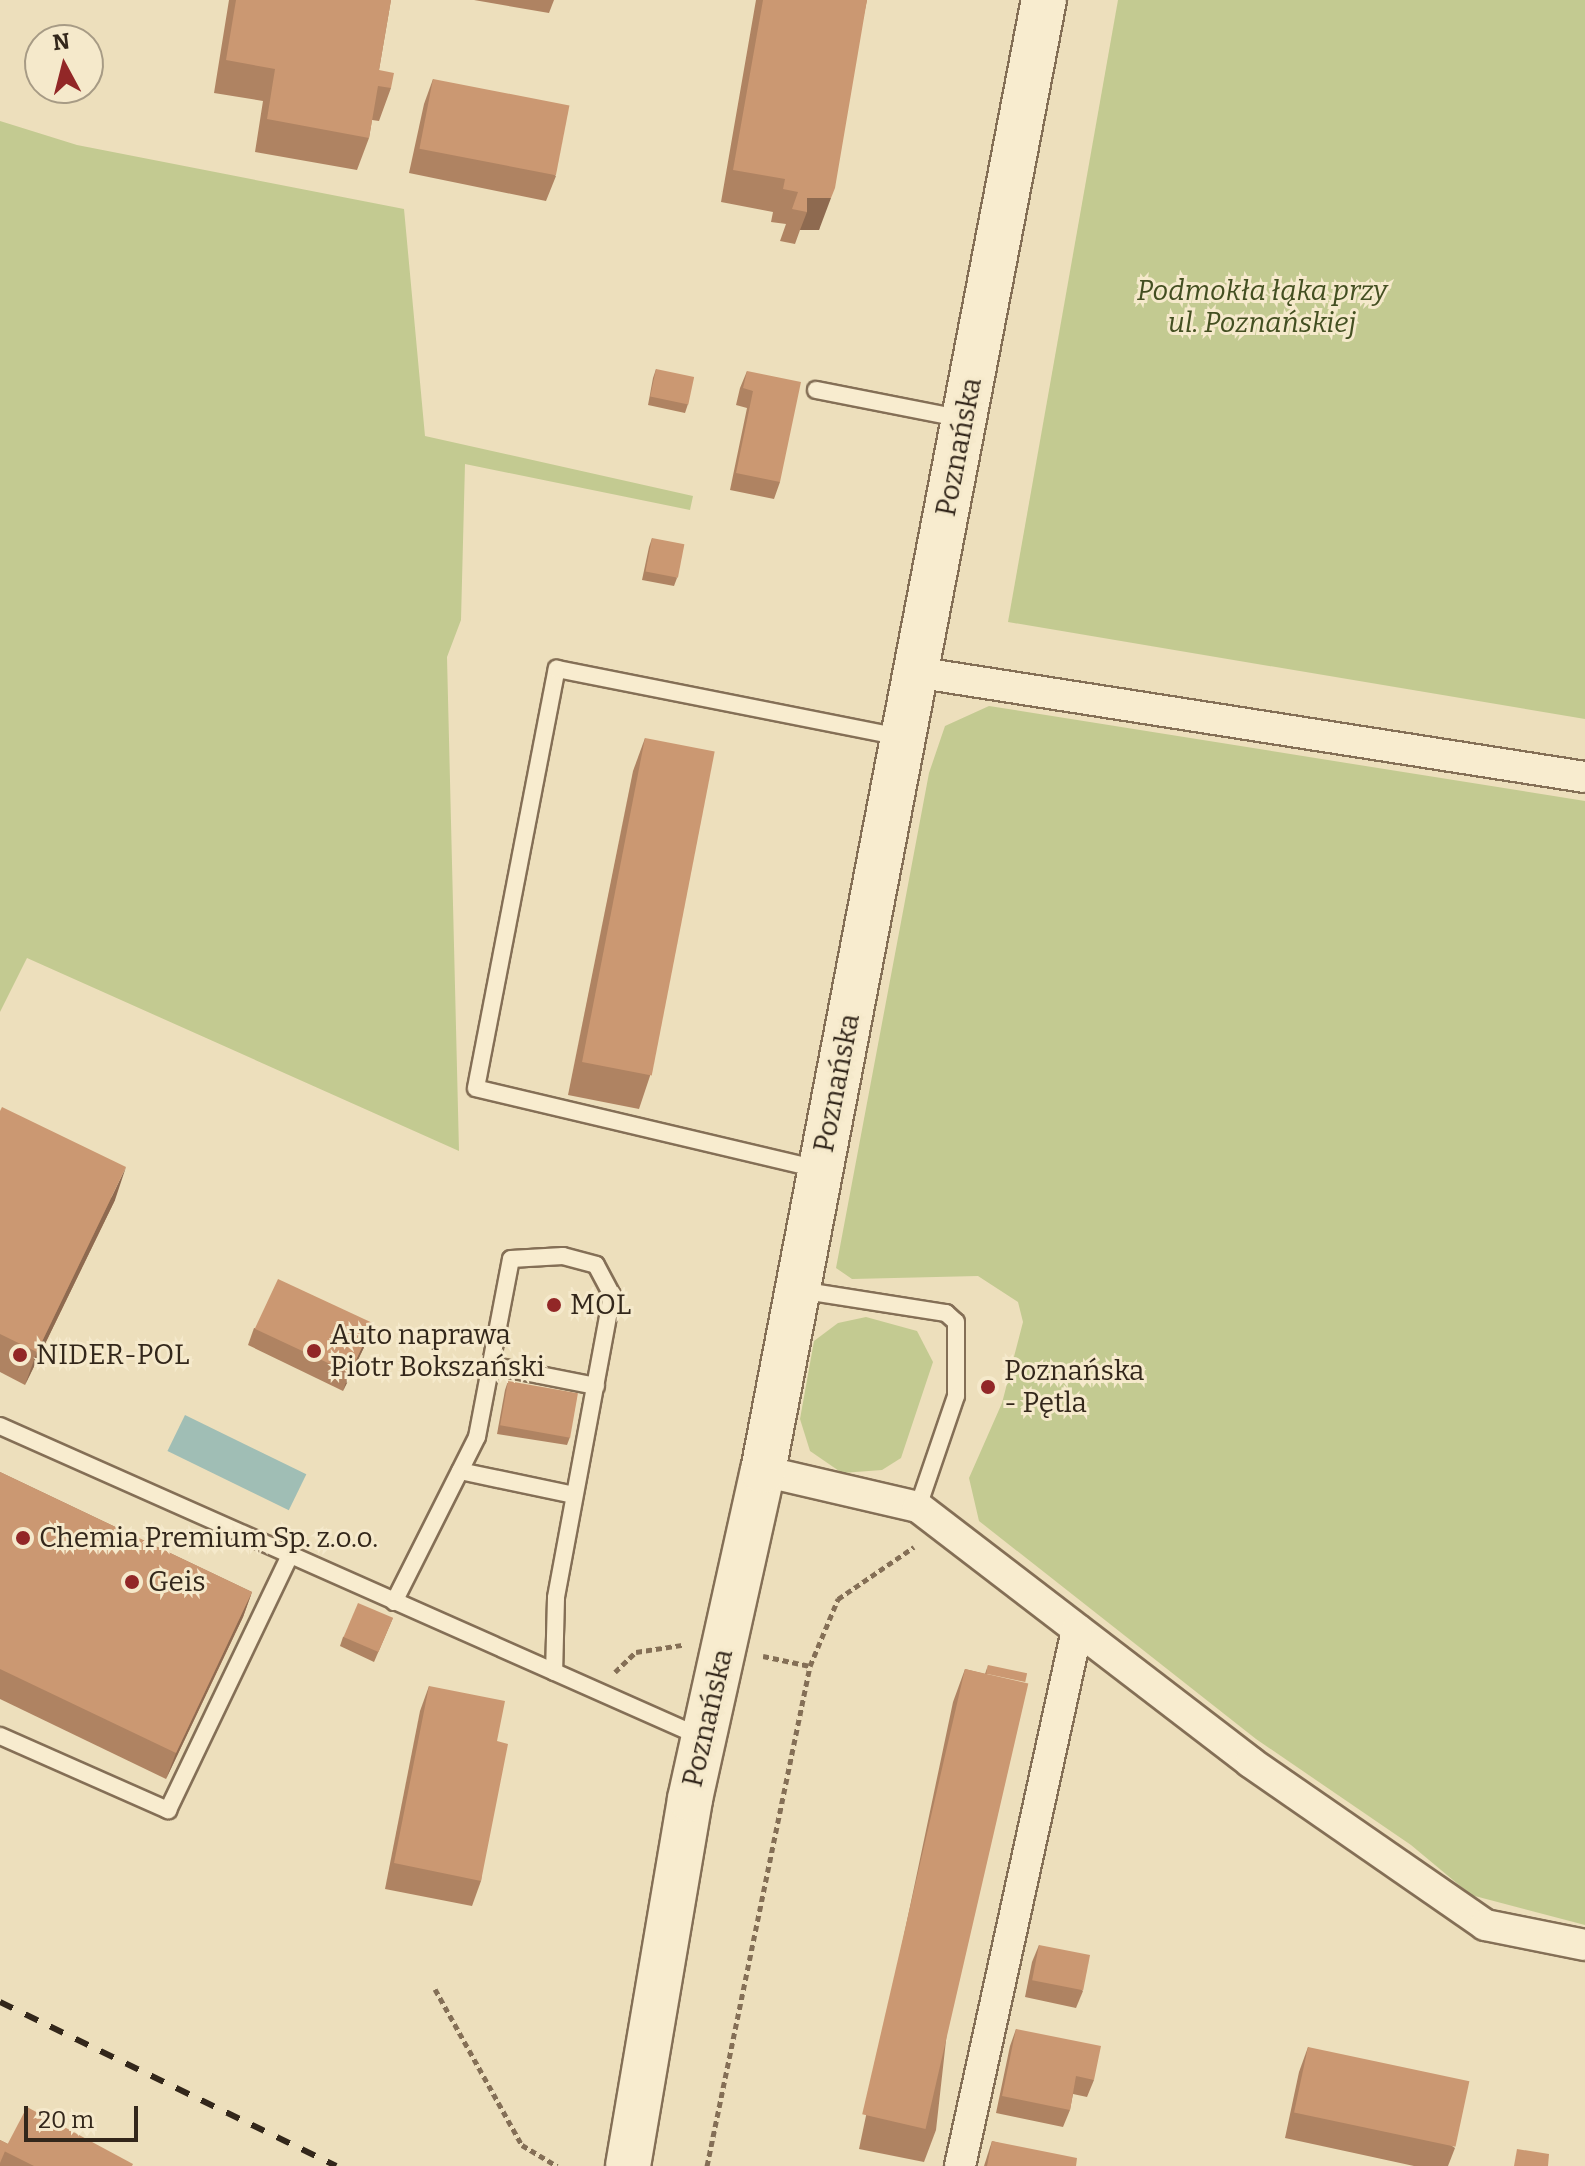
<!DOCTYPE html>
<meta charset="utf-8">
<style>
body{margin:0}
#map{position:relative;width:1585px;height:2166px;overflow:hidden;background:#eddfbc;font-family:Bitter,serif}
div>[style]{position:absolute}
.green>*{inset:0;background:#c3ca91}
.water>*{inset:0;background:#a0beb5;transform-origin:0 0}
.path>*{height:5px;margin-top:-2.5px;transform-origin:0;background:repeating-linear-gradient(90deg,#846f56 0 6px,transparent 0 10px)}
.roads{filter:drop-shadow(2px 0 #846f56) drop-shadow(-2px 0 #846f56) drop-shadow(0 2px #846f56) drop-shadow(0 -2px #846f56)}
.service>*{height:16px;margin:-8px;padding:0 8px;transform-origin:8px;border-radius:8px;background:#f8eccf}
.minor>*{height:30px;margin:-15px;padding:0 15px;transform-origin:15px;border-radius:15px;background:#f8eccf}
.secondary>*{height:44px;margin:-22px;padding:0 22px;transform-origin:22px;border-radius:22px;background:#f8eccf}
.rail>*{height:6px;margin-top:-3px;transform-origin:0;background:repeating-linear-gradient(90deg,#33271b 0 14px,transparent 0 28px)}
.wall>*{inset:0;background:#af8362}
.shaded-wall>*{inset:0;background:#8e6a50}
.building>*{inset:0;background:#cb9872;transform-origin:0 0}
.dots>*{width:22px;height:22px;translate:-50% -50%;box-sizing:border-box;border:4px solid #f5e9cb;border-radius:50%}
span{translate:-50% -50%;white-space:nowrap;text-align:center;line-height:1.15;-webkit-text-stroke:6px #f5e9cb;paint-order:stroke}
.park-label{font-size:28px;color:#434f21;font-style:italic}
.street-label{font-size:28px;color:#33271b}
.poi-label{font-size:28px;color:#33271b}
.left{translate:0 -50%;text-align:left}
.north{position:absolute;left:24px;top:24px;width:80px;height:80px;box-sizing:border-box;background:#f5e9cb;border:2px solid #a79b85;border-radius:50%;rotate:353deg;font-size:22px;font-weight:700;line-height:32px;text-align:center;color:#33271b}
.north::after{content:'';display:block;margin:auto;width:28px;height:36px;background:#922727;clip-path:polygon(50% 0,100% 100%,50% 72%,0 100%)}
.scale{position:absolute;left:24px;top:2106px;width:114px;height:36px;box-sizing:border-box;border:4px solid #33271b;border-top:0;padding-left:10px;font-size:24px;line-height:28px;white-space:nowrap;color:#33271b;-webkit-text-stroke:6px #f5e9cb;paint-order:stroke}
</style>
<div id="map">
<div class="green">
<div style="clip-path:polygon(1118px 0,1585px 0,1585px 719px,1008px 622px)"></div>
<div style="clip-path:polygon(0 121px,77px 145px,404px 209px,425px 436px,693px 496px,690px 510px,465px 464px,461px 620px,447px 657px,459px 1151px,27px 958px,0 1012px)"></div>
<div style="clip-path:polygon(989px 706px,1585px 801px,1585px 1925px,1471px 1895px,1411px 1845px,1256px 1739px,979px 1521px,969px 1478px,1002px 1403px,1023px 1322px,1018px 1302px,978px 1276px,852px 1279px,836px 1268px,929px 773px,945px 726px)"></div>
<div style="clip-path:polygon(866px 1317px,917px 1331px,933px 1362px,901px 1458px,882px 1470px,842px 1473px,810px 1451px,800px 1419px,814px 1341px,838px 1323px)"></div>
</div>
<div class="water">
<div style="left:185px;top:1415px;width:135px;height:40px;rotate:26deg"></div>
</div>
<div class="path">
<div style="left:763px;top:1656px;width:48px;rotate:12deg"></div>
<div style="left:810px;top:1666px;width:73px;rotate:-67.3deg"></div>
<div style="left:838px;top:1599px;width:92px;rotate:-34.4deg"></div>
<div style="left:615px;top:1672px;width:29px;rotate:-44deg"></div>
<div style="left:636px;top:1652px;width:47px;rotate:-8.7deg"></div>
<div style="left:435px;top:1989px;width:179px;rotate:60.9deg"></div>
<div style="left:522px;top:2145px;width:41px;rotate:31deg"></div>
<div style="left:707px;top:2166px;width:510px;rotate:-78.36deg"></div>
</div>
<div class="roads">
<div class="service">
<div style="left:816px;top:390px;width:151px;rotate:11.1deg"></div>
<div style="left:818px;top:1169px;width:351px;rotate:-166.7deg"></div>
<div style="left:476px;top:1088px;width:427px;rotate:-79.1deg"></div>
<div style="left:557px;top:669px;width:351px;rotate:11.2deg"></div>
<div style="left:799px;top:1290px;width:149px;rotate:8.9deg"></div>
<div style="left:946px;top:1313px;width:13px;rotate:42deg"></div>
<div style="left:956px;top:1322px;width:74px;rotate:90deg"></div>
<div style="left:956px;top:1396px;width:117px;rotate:108.9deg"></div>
<div style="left:489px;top:1365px;width:109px;rotate:11.1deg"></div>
<div style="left:0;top:1426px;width:767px;rotate:23.92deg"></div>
<div style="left:460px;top:1471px;width:116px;rotate:11.9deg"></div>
<div style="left:394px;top:1602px;width:185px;rotate:-63.3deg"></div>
<div style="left:477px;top:1437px;width:181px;rotate:-79.2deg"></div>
<div style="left:511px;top:1259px;width:52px;rotate:-3.3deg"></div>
<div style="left:563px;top:1256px;width:34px;rotate:15deg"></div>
<div style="left:596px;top:1265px;width:34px;rotate:62deg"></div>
<div style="left:612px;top:1295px;width:308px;rotate:100.5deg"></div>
<div style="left:556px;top:1598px;width:74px;rotate:91.5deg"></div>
<div style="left:0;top:1736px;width:184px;rotate:23.8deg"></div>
<div style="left:168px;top:1810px;width:283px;rotate:-64.4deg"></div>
</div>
<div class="minor">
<div style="left:915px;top:672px;width:678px;rotate:8.91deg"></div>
<div style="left:763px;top:1471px;width:159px;rotate:13.1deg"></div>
<div style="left:918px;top:1507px;width:419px;rotate:37.5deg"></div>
<div style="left:1250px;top:1762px;width:286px;rotate:34.7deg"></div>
<div style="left:1485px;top:1925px;width:102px;rotate:11.3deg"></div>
<div style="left:960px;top:2166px;width:549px;rotate:-77.69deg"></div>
</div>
<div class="secondary">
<div style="left:628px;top:2166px;width:372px;rotate:-80.4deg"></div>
<div style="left:690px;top:1799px;width:336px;rotate:-77.5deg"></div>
<div style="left:763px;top:1471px;width:1498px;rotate:-79.19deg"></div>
</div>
</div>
<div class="rail">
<div style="left:0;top:2002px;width:374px;rotate:26deg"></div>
</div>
<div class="wall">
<div style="clip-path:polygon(229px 0,391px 0,379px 70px,391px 88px,379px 121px,372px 120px,369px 138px,357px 170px,255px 152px,263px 101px,214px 93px)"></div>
<div style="clip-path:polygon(474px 0,554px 0,549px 13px)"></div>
<div style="clip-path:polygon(756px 0,867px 0,819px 230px,800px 230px,795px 244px,780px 241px,786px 224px,771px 222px,773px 212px,721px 202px)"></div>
<div style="clip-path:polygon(433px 79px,556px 176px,546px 201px,409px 173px,424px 104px)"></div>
<div style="clip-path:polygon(656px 369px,688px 404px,685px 413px,648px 405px,653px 378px)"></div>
<div style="clip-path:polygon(747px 371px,780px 482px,774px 499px,730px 490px,747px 408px,736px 405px,740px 388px)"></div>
<div style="clip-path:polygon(652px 538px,677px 578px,674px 586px,642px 580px,649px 547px)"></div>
<div style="clip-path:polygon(645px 738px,650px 1076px,639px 1109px,568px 1095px,633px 771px)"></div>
<div style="clip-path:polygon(0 1111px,115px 1200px,25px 1385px,0 1372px)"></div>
<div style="clip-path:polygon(254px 1328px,367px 1341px,343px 1391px,248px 1345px)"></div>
<div style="clip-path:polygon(508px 1381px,570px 1437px,567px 1445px,497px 1434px,505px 1390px)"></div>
<div style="clip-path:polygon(0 1472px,252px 1592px,243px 1617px,166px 1779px,0 1699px)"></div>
<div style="clip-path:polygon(393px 1618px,374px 1662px,340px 1646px,343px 1637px)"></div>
<div style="clip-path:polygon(988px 1665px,936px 2130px,924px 2162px,859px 2149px,953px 1702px,965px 1669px,985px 1674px)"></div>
<div style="clip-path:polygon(429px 1686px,497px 1741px,481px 1881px,472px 1906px,385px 1889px,420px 1711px)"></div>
<div style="clip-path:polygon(1039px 1945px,1083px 1991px,1076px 2008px,1025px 1997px,1032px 1962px)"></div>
<div style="clip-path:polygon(1016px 2029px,1094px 2080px,1087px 2097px,1073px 2094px,1070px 2110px,1063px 2127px,996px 2113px,1010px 2046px)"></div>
<div style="clip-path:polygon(1308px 2047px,1455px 2148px,1448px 2166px,1414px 2166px,1285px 2138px,1299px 2072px)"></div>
<div style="clip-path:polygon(0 2140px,8px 2144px,132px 2166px,0 2166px)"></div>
<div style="clip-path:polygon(992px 2141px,1076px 2166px,984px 2166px)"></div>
</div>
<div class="shaded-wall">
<div style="clip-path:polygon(807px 198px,831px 198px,819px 230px,800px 230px,807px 212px)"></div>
<div style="clip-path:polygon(126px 1167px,115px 1200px,25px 1385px,37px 1352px)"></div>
<div style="clip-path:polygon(373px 1324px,367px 1341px,343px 1391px,349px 1374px)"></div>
<div style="clip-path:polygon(252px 1592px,243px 1617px,166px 1779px,176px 1753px)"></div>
</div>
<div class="building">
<div style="clip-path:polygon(236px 0,391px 0,379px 70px,394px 73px,391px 88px,378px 86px,369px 138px,267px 119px,275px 69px,226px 60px)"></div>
<div style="clip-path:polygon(763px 0,867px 0,835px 188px,831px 198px,807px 198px,807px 212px,792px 209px,798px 192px,783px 189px,785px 179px,733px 170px)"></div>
<div style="left:433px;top:79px;width:139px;height:71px;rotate:11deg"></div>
<div style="left:656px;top:369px;width:39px;height:28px;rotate:12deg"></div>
<div style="clip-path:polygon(747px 371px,801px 382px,780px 482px,736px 473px,753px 391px,743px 388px)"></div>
<div style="left:652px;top:538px;width:33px;height:34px;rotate:11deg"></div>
<div style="left:645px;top:738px;width:71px;height:330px;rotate:11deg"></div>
<div style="clip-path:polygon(2px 1107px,126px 1167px,37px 1352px,0 1334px,0 1111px)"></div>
<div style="left:278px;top:1279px;width:105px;height:55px;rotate:25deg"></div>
<div style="left:508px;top:1381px;width:71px;height:45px;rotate:10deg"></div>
<div style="clip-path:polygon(0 1472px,252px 1592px,176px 1753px,0 1669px)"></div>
<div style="left:358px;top:1603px;width:38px;height:37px;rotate:23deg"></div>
<div style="left:988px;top:1665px;width:40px;height:9px;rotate:12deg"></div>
<div style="left:965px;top:1669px;width:65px;height:457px;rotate:13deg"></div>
<div style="clip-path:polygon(429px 1686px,505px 1701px,497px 1741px,508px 1744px,481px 1881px,394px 1863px)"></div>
<div style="left:1039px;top:1945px;width:52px;height:36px;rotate:11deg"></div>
<div style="clip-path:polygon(1016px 2029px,1101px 2046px,1094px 2080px,1076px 2076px,1070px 2110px,1002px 2096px)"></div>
<div style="left:1308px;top:2047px;width:165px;height:67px;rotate:12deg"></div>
<div style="clip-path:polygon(27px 2107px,133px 2164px,132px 2166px,34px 2166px,4px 2151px)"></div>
<div style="clip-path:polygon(0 2140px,8px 2144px,0 2163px)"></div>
<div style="clip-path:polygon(992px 2141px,1077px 2158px,1076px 2166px,987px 2166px)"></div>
<div style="clip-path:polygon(1517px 2149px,1549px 2154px,1548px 2166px,1514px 2166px)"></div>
</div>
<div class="dots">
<div style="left:554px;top:1305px;background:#922727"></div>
<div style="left:314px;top:1351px;background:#922727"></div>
<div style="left:20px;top:1355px;background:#922727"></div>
<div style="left:988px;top:1387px;background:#922727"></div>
<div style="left:23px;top:1538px;background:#922727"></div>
<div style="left:132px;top:1582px;background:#922727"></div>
</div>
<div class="park-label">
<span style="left:1262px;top:307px">Podmokła łąka przy<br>ul. Poznańskiej</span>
</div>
<div class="street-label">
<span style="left:959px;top:447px;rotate:-79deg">Poznańska</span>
<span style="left:837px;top:1083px;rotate:-79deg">Poznańska</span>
<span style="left:708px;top:1718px;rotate:-77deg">Poznańska</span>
</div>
<div class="poi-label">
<span class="left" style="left:570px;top:1305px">MOL</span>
<span class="left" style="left:330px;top:1351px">Auto naprawa<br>Piotr Bokszański</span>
<span class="left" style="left:36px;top:1355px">NIDER-POL</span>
<span class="left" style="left:1004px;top:1387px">Poznańska<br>- Pętla</span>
<span class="left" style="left:39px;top:1538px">Chemia Premium Sp. z.o.o.</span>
<span class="left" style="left:148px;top:1582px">Geis</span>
</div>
<div class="north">N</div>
<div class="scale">20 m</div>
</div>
